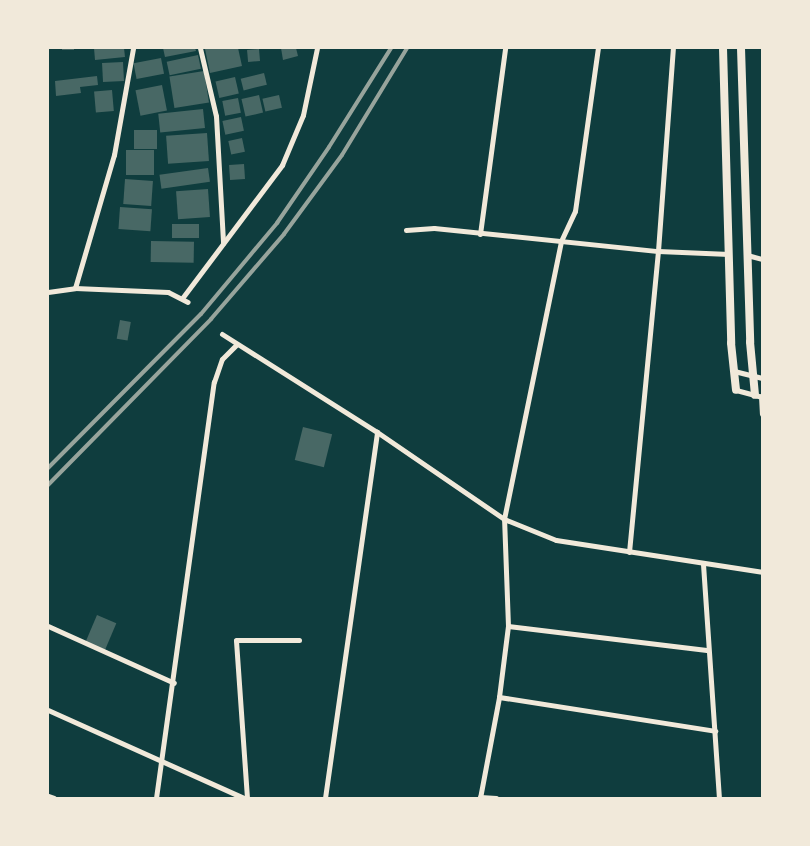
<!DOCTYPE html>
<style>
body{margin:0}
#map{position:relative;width:810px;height:846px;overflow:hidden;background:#0f3d3e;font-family:"Varela Round",sans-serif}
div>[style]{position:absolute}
.building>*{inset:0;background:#486865;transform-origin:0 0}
.minor>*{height:5px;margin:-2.5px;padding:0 2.5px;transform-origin:2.5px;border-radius:2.5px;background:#f1e9da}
.tertiary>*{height:8px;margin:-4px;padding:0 4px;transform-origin:4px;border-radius:4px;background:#f1e9da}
.rail>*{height:4px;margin:-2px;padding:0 2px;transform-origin:2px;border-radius:2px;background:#97a49c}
span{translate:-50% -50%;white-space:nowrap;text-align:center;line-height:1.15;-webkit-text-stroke:4.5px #f1e9da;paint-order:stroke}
.frame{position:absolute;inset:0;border:49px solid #f1e9da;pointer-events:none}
</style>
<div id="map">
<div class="building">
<div style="left:62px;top:48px;width:12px;height:2px"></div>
<div style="clip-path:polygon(94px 48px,124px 48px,125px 57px,95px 60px)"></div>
<div style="clip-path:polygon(163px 48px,195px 48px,196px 51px,165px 57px)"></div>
<div style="clip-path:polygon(213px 48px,238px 48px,242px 66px,210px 73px,205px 49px)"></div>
<div style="clip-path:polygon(281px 48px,296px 48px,298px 56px,283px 60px)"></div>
<div style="left:259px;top:49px;width:12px;height:12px;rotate:85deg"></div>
<div style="left:198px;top:55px;width:14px;height:32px;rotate:78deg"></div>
<div style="left:161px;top:58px;width:16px;height:28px;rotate:79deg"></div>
<div style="left:123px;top:62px;width:19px;height:21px;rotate:87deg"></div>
<div style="left:204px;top:71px;width:32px;height:35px;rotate:81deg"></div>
<div style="left:264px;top:73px;width:12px;height:24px;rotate:76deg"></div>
<div style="clip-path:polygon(97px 76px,98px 85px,80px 87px,81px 93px,56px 96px,55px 81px)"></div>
<div style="left:235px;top:77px;width:17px;height:20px;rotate:77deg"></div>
<div style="left:162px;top:85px;width:26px;height:27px;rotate:79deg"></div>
<div style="left:112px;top:90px;width:21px;height:18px;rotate:85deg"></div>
<div style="left:259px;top:95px;width:18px;height:18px;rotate:77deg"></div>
<div style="left:279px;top:95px;width:13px;height:17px;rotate:77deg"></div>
<div style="left:238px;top:98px;width:15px;height:16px;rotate:79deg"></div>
<div style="left:203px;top:109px;width:19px;height:45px;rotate:84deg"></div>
<div style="left:241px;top:117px;width:14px;height:19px;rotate:78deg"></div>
<div style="left:134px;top:130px;width:23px;height:19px"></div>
<div style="left:207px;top:133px;width:28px;height:41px;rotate:86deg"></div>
<div style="left:242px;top:138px;width:14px;height:14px;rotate:78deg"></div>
<div style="left:154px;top:150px;width:25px;height:28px;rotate:90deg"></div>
<div style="left:244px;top:164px;width:15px;height:15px;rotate:86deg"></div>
<div style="left:208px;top:168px;width:14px;height:49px;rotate:82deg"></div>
<div style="left:125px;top:179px;width:28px;height:25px;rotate:4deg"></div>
<div style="left:208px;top:189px;width:28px;height:32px;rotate:86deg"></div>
<div style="left:120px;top:207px;width:32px;height:22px;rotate:4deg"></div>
<div style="left:199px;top:224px;width:14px;height:27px;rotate:90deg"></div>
<div style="left:151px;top:241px;width:43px;height:21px;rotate:1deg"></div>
<div style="left:120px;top:320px;width:11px;height:19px;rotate:10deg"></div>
<div style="left:303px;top:427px;width:30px;height:34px;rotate:14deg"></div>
<div style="left:97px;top:615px;width:21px;height:29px;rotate:23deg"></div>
</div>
<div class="minor">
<div style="left:200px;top:48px;width:70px;rotate:76.8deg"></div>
<div style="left:216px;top:116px;width:127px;rotate:86.8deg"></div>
<div style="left:406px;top:230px;width:28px;rotate:-4deg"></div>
<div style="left:434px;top:228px;width:225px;rotate:5.9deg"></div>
<div style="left:658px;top:251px;width:71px;rotate:2.4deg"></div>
<div style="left:480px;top:234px;width:188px;rotate:-82.3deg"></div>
<div style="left:747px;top:255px;width:16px;rotate:15deg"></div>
<div style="left:75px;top:288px;width:139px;rotate:-73.7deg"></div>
<div style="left:114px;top:155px;width:109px;rotate:-79.9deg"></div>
<div style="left:48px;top:292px;width:27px;rotate:-8deg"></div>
<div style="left:75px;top:288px;width:93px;rotate:2.5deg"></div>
<div style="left:168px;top:292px;width:22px;rotate:27deg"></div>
<div style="left:183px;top:297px;width:165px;rotate:-53.1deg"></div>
<div style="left:282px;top:165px;width:54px;rotate:-67.2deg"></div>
<div style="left:303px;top:115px;width:68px;rotate:-78.2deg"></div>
<div style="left:222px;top:334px;width:183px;rotate:32.3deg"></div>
<div style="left:377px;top:432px;width:154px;rotate:34.4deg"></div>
<div style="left:504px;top:519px;width:56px;rotate:22deg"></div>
<div style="left:556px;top:540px;width:208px;rotate:8.8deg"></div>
<div style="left:734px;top:371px;width:29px;rotate:14deg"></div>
<div style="left:736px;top:390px;width:27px;rotate:15deg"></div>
<div style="left:761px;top:396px;width:18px;rotate:87deg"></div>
<div style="left:629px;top:552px;width:302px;rotate:-84.5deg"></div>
<div style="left:658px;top:251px;width:204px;rotate:-85.8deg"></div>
<div style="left:703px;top:564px;width:235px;rotate:86.1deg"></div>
<div style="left:48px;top:626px;width:138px;rotate:24.3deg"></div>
<div style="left:508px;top:626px;width:200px;rotate:6.9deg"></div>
<div style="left:499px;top:697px;width:219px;rotate:8.9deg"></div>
<div style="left:48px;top:710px;width:215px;rotate:24.2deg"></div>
<div style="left:48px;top:796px;width:6px;rotate:18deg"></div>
<div style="left:480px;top:797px;width:16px;rotate:4deg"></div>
<div style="left:156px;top:798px;width:420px;rotate:-82.1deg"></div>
<div style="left:214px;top:382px;width:24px;rotate:-71deg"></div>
<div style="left:222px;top:359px;width:20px;rotate:-45deg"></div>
<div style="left:247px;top:798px;width:158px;rotate:-94deg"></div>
<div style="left:236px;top:640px;width:63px"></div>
<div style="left:325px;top:798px;width:370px;rotate:-81.9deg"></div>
<div style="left:480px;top:798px;width:103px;rotate:-79.3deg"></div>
<div style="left:499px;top:697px;width:72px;rotate:-82.8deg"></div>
<div style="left:508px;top:626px;width:107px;rotate:-92.1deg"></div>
<div style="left:504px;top:519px;width:284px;rotate:-78.4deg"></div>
<div style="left:561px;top:241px;width:33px;rotate:-65deg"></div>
<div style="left:575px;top:211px;width:165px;rotate:-82deg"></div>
</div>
<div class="tertiary">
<div style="left:723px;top:48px;width:295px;rotate:88.4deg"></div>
<div style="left:731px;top:343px;width:47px;rotate:83.9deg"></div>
<div style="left:741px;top:48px;width:294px;rotate:88.2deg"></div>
<div style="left:750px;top:342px;width:53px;rotate:84.6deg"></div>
</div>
<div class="rail">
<div style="left:48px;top:468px;width:217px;rotate:-45.2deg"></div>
<div style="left:201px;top:314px;width:119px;rotate:-50.1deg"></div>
<div style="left:277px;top:223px;width:92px;rotate:-55.6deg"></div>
<div style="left:329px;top:147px;width:117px;rotate:-57.9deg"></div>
<div style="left:48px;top:485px;width:233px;rotate:-45.5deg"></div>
<div style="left:211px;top:319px;width:112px;rotate:-49.3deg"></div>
<div style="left:284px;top:234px;width:98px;rotate:-53.7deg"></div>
<div style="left:342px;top:155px;width:125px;rotate:-58.7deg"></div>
</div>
<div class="frame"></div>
</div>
